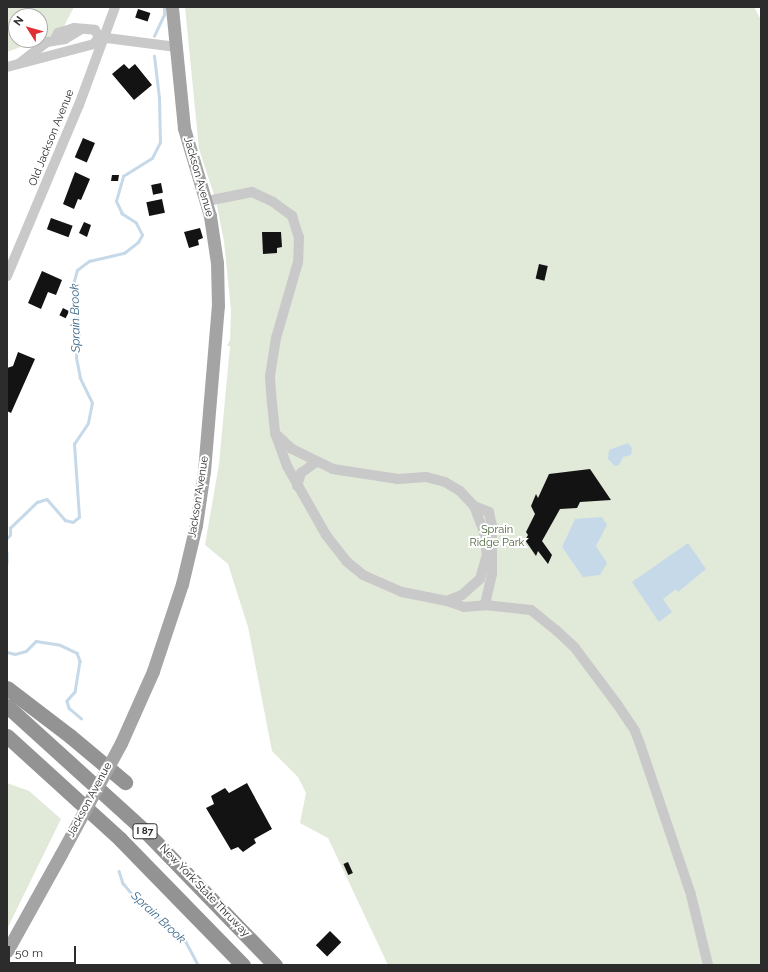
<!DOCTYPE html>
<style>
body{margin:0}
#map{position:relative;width:768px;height:972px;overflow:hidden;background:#fff;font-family:Raleway,sans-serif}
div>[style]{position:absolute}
.green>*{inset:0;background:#e1e9d9}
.water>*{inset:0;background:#c5d9e9}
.stream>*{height:2.5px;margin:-1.25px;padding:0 1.25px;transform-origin:1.25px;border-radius:1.25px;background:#c5d9e9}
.building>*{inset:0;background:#131313;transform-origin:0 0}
.minor>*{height:10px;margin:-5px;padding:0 5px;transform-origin:5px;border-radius:5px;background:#c9c9c9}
.major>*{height:13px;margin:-6.5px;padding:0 6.5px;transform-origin:6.5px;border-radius:6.5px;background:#a4a4a4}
.highway>*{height:15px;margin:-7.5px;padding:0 7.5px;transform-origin:7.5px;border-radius:7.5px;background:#939393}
.major-bridge>*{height:13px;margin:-6.5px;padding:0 6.5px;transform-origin:6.5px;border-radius:6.5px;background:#a4a4a4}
span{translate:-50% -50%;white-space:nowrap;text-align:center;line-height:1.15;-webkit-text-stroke:4px #fff;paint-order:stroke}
.shield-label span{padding:1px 3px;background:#fff;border:1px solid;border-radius:3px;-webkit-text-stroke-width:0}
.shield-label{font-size:10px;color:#2c2c2c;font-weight:700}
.street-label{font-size:11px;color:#2c2c2c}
.park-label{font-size:11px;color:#4d663b}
.water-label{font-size:12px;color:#3c688b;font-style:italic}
.frame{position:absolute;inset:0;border:8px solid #2c2c2c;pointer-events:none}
.north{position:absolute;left:8px;top:8px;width:40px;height:40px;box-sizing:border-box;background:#fff;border:1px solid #ababab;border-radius:50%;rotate:307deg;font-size:11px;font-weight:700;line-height:16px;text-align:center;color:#2c2c2c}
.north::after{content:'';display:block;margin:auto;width:14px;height:18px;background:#e03034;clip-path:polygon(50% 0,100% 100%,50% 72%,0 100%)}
.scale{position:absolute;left:8px;top:946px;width:68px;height:18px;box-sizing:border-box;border:2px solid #2c2c2c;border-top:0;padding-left:5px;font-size:12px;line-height:14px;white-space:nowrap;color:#2c2c2c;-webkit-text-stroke:3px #fff;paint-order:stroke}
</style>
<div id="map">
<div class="green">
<div style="clip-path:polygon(7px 7px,74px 7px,61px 32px,40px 40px,40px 16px,16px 16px,16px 40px,39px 40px,7px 52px)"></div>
<div style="clip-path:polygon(185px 7px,754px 7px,761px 20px,761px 965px,388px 965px,328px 838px,300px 823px,306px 793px,298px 777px,272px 751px,248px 627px,228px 564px,205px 545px,219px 464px,230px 346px,227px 346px,230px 340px,231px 311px,224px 241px,216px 201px,199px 149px)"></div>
<div style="clip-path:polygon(7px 783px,29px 791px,61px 819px,7px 929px)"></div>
</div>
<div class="water">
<div style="clip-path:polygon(628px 443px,632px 448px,631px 455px,623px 457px,619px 465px,615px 466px,608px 459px,609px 450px)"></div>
<div style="clip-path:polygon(602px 517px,607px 525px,596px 546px,607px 563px,600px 575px,583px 577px,562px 547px,575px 519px)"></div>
<div style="clip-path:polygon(688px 543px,706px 569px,678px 592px,676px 589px,663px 599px,672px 612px,659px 622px,632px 582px)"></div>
</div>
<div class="stream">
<div style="left:154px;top:36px;width:23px;rotate:-65deg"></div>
<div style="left:164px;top:15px;width:8px;rotate:-90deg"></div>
<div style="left:7px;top:538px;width:4px;rotate:-45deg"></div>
<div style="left:10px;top:535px;width:7px;rotate:-90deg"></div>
<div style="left:10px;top:528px;width:37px;rotate:-44deg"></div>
<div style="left:37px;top:502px;width:10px;rotate:-17deg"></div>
<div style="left:47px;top:499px;width:28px;rotate:49deg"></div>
<div style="left:65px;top:520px;width:8px;rotate:14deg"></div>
<div style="left:73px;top:522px;width:8px;rotate:-40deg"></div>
<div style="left:79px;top:517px;width:73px;rotate:-93.9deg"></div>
<div style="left:74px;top:444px;width:25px;rotate:-56deg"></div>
<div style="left:88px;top:423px;width:20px;rotate:-79deg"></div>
<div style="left:92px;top:403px;width:28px;rotate:-116deg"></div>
<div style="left:80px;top:378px;width:21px;rotate:-101deg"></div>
<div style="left:76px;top:357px;width:24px;rotate:-83deg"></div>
<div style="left:79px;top:333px;width:52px;rotate:-95.5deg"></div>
<div style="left:74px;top:281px;width:11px;rotate:-75deg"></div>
<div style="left:77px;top:270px;width:15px;rotate:-37deg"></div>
<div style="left:89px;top:261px;width:36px;rotate:-13deg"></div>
<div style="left:124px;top:253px;width:18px;rotate:-38deg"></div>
<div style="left:138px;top:242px;width:8px;rotate:-60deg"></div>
<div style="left:142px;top:235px;width:13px;rotate:-117deg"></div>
<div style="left:136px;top:223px;width:17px;rotate:-147deg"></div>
<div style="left:122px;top:214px;width:14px;rotate:-115deg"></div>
<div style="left:116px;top:201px;width:26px;rotate:-74deg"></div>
<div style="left:123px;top:176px;width:34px;rotate:-32deg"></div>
<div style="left:152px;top:158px;width:18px;rotate:-63deg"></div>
<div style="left:160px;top:142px;width:44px;rotate:-91.3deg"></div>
<div style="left:159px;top:98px;width:42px;rotate:-96.8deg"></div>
<div style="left:7px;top:553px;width:10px;rotate:90deg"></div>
<div style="left:7px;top:652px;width:8px;rotate:14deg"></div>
<div style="left:15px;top:654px;width:11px;rotate:-15deg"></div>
<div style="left:26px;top:651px;width:14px;rotate:-45deg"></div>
<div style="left:36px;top:641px;width:24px;rotate:9deg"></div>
<div style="left:60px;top:645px;width:19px;rotate:25deg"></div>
<div style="left:77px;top:653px;width:9px;rotate:69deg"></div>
<div style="left:80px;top:661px;width:31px;rotate:99deg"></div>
<div style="left:75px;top:692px;width:12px;rotate:132deg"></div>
<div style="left:67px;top:701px;width:7px;rotate:74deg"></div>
<div style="left:69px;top:708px;width:16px;rotate:40deg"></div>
<div style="left:119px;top:871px;width:13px;rotate:72deg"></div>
<div style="left:123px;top:883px;width:14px;rotate:51deg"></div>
<div style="left:132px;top:894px;width:72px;rotate:41.6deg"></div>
<div style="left:186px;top:942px;width:26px;rotate:62deg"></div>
</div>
<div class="building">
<div style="left:138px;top:9px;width:13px;height:9px;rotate:18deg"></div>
<div style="clip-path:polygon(124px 64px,129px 69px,135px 64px,152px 85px,134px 100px,112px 74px)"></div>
<div style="left:83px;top:138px;width:13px;height:21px;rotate:23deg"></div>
<div style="clip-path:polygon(75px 172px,90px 179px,81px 200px,78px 199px,74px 209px,63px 204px)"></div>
<div style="clip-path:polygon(112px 175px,119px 175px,118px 181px,111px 181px)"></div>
<div style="left:161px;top:183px;width:10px;height:10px;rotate:79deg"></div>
<div style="left:162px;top:199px;width:14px;height:16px;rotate:78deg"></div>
<div style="left:51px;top:218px;width:23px;height:12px;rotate:20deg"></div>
<div style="clip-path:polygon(84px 222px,91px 225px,87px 237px,79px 233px)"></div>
<div style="clip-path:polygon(200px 228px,203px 238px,198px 240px,199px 245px,189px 248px,184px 232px)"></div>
<div style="clip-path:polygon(262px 232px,281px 232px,282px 247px,277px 248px,277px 253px,263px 254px)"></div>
<div style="left:539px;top:264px;width:9px;height:15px;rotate:13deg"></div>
<div style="clip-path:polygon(42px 271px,62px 280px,56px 295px,48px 292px,41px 309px,28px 303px)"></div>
<div style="left:63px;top:308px;width:7px;height:8px;rotate:27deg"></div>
<div style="clip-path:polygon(18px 352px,35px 359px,11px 413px,7px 411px,7px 368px,13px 366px)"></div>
<div style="clip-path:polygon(590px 469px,611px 500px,580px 502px,577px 508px,560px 509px,542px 541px,552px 555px,548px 564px,538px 551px,536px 556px,525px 540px,528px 535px,526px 532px,535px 514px,531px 506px,536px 494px,538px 498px,549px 474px)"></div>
<div style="clip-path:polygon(247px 783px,272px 829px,254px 839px,256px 843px,243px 852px,238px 847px,231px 850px,206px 808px,214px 804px,211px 796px,225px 788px,229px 793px)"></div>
<div style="left:348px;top:862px;width:12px;height:5px;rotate:66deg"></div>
<div style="left:330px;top:931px;width:16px;height:20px;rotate:45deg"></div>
</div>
<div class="minor">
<div style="left:99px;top:37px;width:78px;rotate:7.4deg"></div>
<div style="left:55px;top:39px;width:7px;rotate:-63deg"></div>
<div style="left:58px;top:33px;width:17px;rotate:-17deg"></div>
<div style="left:74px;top:28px;width:21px;rotate:5deg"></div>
<div style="left:95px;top:30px;width:8px;rotate:60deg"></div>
<div style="left:20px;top:63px;width:34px;rotate:-38deg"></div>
<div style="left:47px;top:42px;width:18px;rotate:-9deg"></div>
<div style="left:65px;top:39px;width:17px;rotate:-31deg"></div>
<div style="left:7px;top:67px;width:90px;rotate:-14.8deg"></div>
<div style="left:94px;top:44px;width:9px;rotate:-54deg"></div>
<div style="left:207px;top:201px;width:46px;rotate:-11.3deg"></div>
<div style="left:252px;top:192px;width:23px;rotate:25deg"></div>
<div style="left:273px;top:202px;width:24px;rotate:36deg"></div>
<div style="left:292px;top:216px;width:22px;rotate:72deg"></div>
<div style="left:299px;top:237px;width:25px;rotate:92deg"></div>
<div style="left:298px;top:262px;width:79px;rotate:106.1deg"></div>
<div style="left:276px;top:338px;width:39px;rotate:99deg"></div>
<div style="left:270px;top:377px;width:26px;rotate:86deg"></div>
<div style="left:272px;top:403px;width:30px;rotate:84deg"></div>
<div style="left:275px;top:433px;width:35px;rotate:70deg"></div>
<div style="left:287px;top:466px;width:79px;rotate:60.5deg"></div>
<div style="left:326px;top:535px;width:33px;rotate:52deg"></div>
<div style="left:346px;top:561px;width:22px;rotate:39deg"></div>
<div style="left:363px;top:575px;width:43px;rotate:23.6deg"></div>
<div style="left:402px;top:592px;width:46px;rotate:11.3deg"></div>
<div style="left:447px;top:601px;width:16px;rotate:-22deg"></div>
<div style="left:462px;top:595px;width:24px;rotate:-42deg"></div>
<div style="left:480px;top:579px;width:25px;rotate:-74deg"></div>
<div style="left:487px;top:555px;width:23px;rotate:-97deg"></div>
<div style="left:484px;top:532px;width:28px;rotate:-111deg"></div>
<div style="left:474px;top:506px;width:21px;rotate:-133deg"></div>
<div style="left:460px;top:491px;width:17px;rotate:-149deg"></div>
<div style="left:445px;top:482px;width:20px;rotate:-165deg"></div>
<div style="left:426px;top:477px;width:28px;rotate:176deg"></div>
<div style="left:398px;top:479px;width:66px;rotate:-171.3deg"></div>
<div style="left:333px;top:469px;width:46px;rotate:-154deg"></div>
<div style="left:292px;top:449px;width:23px;rotate:-137deg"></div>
<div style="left:7px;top:276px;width:186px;rotate:-67.2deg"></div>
<div style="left:79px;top:105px;width:104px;rotate:-69.8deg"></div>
<div style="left:297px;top:486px;width:14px;rotate:-73deg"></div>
<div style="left:301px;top:473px;width:17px;rotate:-36deg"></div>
<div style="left:474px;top:506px;width:16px;rotate:22deg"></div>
<div style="left:489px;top:512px;width:14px;rotate:78deg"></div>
<div style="left:492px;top:526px;width:48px;rotate:90deg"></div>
<div style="left:492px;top:574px;width:32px;rotate:103deg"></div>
<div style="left:447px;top:601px;width:18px;rotate:19deg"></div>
<div style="left:464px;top:607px;width:21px;rotate:-5deg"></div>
<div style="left:485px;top:605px;width:46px;rotate:6.2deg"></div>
<div style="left:531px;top:610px;width:32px;rotate:39deg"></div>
<div style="left:556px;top:630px;width:26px;rotate:43deg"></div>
<div style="left:575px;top:648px;width:70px;rotate:53.1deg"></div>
<div style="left:617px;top:704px;width:32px;rotate:56deg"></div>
<div style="left:635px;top:731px;width:17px;rotate:69deg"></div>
<div style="left:641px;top:747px;width:156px;rotate:71.3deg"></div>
<div style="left:691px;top:895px;width:72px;rotate:76.3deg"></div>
</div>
<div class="major">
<div style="left:121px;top:743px;width:79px;rotate:-66deg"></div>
<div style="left:153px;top:671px;width:92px;rotate:-71.6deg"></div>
<div style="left:182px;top:584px;width:61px;rotate:-76.7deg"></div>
<div style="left:196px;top:525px;width:55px;rotate:-81.6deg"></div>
<div style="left:204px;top:471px;width:166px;rotate:-85.2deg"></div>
<div style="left:218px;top:306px;width:43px;rotate:-91.3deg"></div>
<div style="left:217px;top:263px;width:48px;rotate:-98.5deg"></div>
<div style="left:210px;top:216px;width:92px;rotate:-106.5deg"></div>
<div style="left:184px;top:128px;width:122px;rotate:-95.7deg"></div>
<div style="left:7px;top:951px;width:111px;rotate:-60.9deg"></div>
</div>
<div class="highway">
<div style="left:7px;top:688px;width:79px;rotate:37.3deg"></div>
<div style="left:70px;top:736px;width:72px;rotate:39.9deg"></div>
<div style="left:7px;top:706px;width:189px;rotate:42.2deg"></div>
<div style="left:147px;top:833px;width:184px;rotate:45.9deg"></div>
<div style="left:7px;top:736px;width:153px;rotate:42.3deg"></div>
<div style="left:120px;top:839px;width:176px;rotate:45.7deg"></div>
</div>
<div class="major-bridge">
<div style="left:61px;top:854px;width:126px;rotate:-61.6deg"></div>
</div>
<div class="shield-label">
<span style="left:145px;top:831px">I 87</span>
</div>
<div class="street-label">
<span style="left:52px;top:138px;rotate:-68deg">Old Jackson Avenue</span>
<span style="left:198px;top:177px;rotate:74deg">Jackson Avenue</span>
<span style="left:199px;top:497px;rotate:-81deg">Jackson Avenue</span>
<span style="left:90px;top:800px;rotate:-62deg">Jackson Avenue</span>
<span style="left:204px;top:891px;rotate:46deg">New York State Thruway</span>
</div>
<div class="park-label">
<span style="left:497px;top:537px">Sprain<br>Ridge Park</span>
</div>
<div class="water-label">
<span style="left:76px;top:318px;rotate:-91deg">Sprain Brook</span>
<span style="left:158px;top:918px;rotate:43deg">Sprain Brook</span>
</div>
<div class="frame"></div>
<div class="north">N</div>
<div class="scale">50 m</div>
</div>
